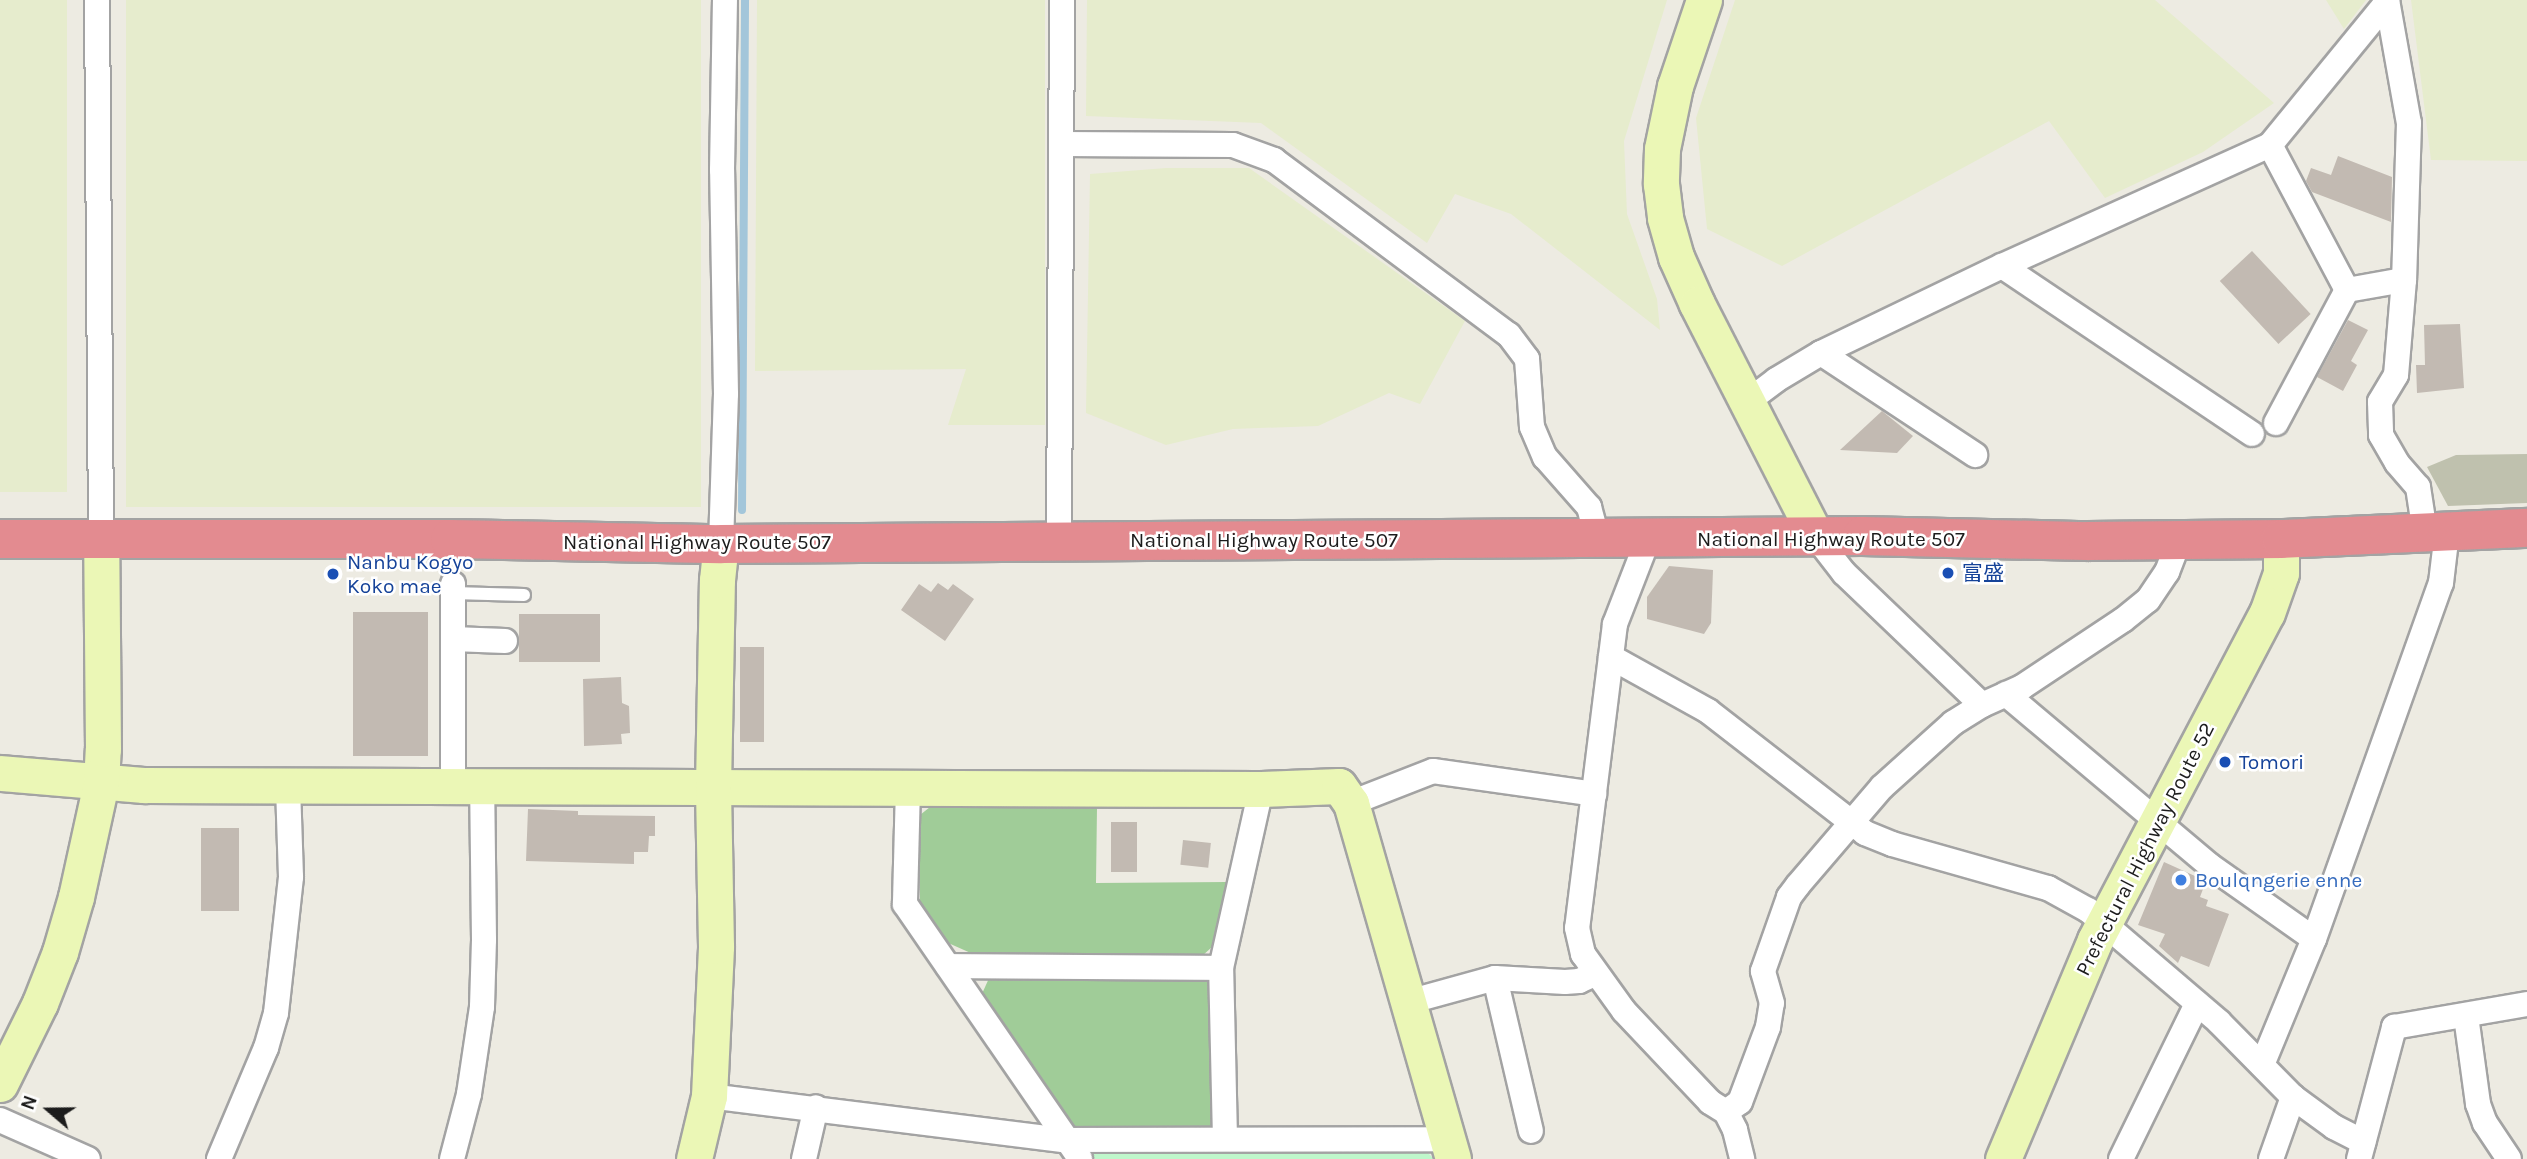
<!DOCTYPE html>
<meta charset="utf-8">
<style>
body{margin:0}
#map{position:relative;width:2527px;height:1159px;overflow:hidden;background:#edebe2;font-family:Karla,"Noto Sans JP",sans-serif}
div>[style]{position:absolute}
.construction>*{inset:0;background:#bfc1ae}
.farmland>*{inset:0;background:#e6eccd;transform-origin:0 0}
.forest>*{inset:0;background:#a0cc98}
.park>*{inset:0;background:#bff7cb}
.stream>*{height:8px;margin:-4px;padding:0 4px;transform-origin:4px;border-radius:4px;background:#a3c6da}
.building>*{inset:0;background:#c2bab2;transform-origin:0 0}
.roads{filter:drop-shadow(2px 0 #a3a3a3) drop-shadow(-2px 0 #a3a3a3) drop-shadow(0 2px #a3a3a3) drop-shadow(0 -2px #a3a3a3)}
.lane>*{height:12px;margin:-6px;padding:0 6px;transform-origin:6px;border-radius:6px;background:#fff}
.street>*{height:24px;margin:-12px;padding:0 12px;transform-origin:12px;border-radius:12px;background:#fff}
.secondary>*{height:35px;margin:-17.5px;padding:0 17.5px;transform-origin:17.5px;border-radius:17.5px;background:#ebf7b6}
.highway>*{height:38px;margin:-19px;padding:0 19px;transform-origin:19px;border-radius:19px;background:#e38b90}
.dots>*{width:19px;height:19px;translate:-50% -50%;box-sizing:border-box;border:4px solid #fff;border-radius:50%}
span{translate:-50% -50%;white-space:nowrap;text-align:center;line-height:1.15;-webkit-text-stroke:5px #fff;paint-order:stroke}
.street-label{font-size:21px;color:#1c1c1c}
.transit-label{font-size:21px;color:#164399}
.left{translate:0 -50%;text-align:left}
.shop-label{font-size:21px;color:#366cbe}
.north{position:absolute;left:14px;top:1075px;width:70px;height:70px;-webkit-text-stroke:5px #fff;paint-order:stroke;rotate:290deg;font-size:19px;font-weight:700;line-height:28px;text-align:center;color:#1c1c1c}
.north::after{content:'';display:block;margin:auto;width:24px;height:32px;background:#1c1c1c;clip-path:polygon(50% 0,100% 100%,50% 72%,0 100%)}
</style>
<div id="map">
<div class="construction">
<div style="clip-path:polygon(2527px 454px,2527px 503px,2448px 506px,2427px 467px,2456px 455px)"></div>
</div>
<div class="farmland">
<div style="left:0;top:0;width:67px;height:492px"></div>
<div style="left:126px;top:0;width:575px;height:507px"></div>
<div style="clip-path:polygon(757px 0,1045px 0,1045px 425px,948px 425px,966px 369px,755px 371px)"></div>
<div style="clip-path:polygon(1087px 0,1667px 0,1624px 141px,1627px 214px,1657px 299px,1660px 330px,1511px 214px,1455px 194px,1427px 243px,1261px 123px,1086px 116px)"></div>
<div style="clip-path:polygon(1735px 0,2155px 0,2274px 103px,2203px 152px,2105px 198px,2049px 121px,1782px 266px,1707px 229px,1696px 118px)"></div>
<div style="clip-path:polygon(2326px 0,2366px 0,2344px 29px)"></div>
<div style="clip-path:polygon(2411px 0,2527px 0,2527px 161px,2431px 160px)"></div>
<div style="clip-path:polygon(1166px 168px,1249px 168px,1465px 321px,1420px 404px,1389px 393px,1318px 426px,1233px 429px,1166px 445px,1086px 413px,1090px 174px)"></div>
</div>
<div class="forest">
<div style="clip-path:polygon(930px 807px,1097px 808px,1096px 883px,1227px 882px,1212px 947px,1202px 956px,973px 954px,946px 942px,920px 904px,920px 815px)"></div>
<div style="clip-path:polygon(990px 976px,1205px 978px,1212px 984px,1215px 1120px,1207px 1130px,1085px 1130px,1068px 1124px,981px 996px)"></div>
</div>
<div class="park">
<div style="clip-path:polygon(1424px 1149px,1434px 1159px,1095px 1159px,1089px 1152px)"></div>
</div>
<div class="stream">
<div style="left:742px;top:510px;width:510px;rotate:-89.66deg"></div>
</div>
<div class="building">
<div style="clip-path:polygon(2338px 156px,2392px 177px,2391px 222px,2312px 192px,2306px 181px,2311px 168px,2331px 175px)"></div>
<div style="left:2252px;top:251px;width:86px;height:44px;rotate:47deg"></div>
<div style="clip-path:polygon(2348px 320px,2368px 330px,2351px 361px,2357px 365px,2343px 391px,2317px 377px)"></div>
<div style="clip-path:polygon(2460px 324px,2464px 388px,2417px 393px,2416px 365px,2425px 365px,2424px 325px)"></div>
<div style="clip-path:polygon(1882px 411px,1913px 436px,1897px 453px,1840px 450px)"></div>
<div style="clip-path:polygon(1669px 566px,1713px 570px,1711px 623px,1704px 634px,1647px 619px,1647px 597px)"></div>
<div style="clip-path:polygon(938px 583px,948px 590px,953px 584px,974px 599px,945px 641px,901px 610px,919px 584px,931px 592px)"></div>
<div style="left:353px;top:612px;width:75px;height:144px"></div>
<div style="left:519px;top:614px;width:81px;height:48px"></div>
<div style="left:740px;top:647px;width:24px;height:95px"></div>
<div style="clip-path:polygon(621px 677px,622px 703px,629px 706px,630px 733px,621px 734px,622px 744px,584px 746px,583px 679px)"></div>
<div style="clip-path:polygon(528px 809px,578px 811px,578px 815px,655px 816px,655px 836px,649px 836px,648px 852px,634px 852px,634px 864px,526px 861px)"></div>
<div style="left:1111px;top:822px;width:26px;height:50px"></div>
<div style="left:201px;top:828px;width:38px;height:83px"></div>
<div style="left:1183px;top:840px;width:28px;height:25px;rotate:6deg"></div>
<div style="clip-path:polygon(2164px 862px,2206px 881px,2200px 897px,2208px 900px,2206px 906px,2229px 914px,2209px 967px,2181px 956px,2178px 963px,2159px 946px,2165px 934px,2138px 925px)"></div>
</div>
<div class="roads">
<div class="lane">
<div style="left:453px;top:593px;width:71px;rotate:1.6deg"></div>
</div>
<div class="street">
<div style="left:97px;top:0;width:539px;rotate:89.57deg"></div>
<div style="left:2387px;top:0;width:125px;rotate:79.9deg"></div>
<div style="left:2409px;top:123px;width:157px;rotate:91.8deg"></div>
<div style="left:2404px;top:280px;width:95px;rotate:94.8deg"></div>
<div style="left:2396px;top:375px;width:31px;rotate:121deg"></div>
<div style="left:2380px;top:402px;width:33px;rotate:88deg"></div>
<div style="left:2381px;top:435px;width:32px;rotate:60deg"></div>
<div style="left:2397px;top:463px;width:32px;rotate:49deg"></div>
<div style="left:2418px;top:487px;width:47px;rotate:81.3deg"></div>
<div style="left:1061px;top:144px;width:172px;rotate:0.3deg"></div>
<div style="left:1233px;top:145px;width:44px;rotate:20.1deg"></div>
<div style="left:1274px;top:160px;width:293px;rotate:36.7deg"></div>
<div style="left:1509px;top:335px;width:30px;rotate:53deg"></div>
<div style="left:1527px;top:359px;width:68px;rotate:85.8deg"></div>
<div style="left:1532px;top:427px;width:33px;rotate:67deg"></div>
<div style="left:1545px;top:457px;width:67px;rotate:48.7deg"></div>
<div style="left:1589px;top:507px;width:34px;rotate:75deg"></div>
<div style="left:2270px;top:145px;width:164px;rotate:62deg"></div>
<div style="left:2002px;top:266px;width:301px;rotate:33.9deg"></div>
<div style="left:2347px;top:290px;width:58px;rotate:-10deg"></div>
<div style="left:1821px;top:353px;width:185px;rotate:33.5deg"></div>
<div style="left:1747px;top:402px;width:36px;rotate:-37deg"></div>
<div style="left:1776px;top:380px;width:52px;rotate:-31deg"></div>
<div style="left:1821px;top:353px;width:201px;rotate:-25.7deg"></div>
<div style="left:2002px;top:266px;width:294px;rotate:-24.3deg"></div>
<div style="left:2270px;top:145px;width:185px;rotate:-50.7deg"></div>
<div style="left:2276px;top:423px;width:151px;rotate:-61.9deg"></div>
<div style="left:1816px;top:537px;width:46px;rotate:52.1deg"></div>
<div style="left:1844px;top:573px;width:191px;rotate:43.7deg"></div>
<div style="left:1648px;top:539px;width:91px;rotate:111.2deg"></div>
<div style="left:1615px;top:624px;width:306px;rotate:97.1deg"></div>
<div style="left:1577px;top:928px;width:27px;rotate:77deg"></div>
<div style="left:1583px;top:954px;width:70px;rotate:54.3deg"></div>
<div style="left:1624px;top:1011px;width:125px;rotate:46.6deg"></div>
<div style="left:1710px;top:1102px;width:19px;rotate:32deg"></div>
<div style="left:1726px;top:1112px;width:20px;rotate:63deg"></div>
<div style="left:1735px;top:1130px;width:30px;rotate:76deg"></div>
<div style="left:1059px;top:541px;width:541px;rotate:-89.68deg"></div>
<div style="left:721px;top:544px;width:150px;rotate:-88.1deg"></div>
<div style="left:726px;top:394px;width:224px;rotate:-91deg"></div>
<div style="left:722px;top:170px;width:170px;rotate:-89deg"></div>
<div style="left:453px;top:639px;width:52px;rotate:2.2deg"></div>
<div style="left:1611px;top:657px;width:111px;rotate:29.1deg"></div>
<div style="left:1708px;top:711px;width:199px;rotate:37.8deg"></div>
<div style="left:1865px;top:833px;width:29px;rotate:22deg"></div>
<div style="left:1892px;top:844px;width:162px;rotate:15.8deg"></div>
<div style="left:2048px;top:888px;width:46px;rotate:28.8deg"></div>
<div style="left:2088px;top:910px;width:172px;rotate:40.5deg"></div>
<div style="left:2219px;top:1022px;width:105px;rotate:45.4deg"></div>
<div style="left:2293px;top:1097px;width:51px;rotate:36.2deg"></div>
<div style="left:2334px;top:1127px;width:33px;rotate:27deg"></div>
<div style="left:2006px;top:694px;width:265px;rotate:40.1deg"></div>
<div style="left:2209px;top:865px;width:128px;rotate:35.2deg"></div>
<div style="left:453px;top:785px;width:201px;rotate:-90deg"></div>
<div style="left:908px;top:787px;width:117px;rotate:91.5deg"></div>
<div style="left:905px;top:904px;width:309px;rotate:55.5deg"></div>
<div style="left:1351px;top:803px;width:88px;rotate:-21.3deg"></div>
<div style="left:1433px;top:771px;width:163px;rotate:8.1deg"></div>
<div style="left:948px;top:966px;width:273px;rotate:0.4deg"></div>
<div style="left:1495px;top:978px;width:157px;rotate:76.8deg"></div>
<div style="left:1408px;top:1002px;width:90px;rotate:-15.4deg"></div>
<div style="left:1495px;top:978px;width:70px;rotate:3.3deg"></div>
<div style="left:1565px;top:982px;width:14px;rotate:-4deg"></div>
<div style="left:1579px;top:981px;width:17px;rotate:-24deg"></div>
<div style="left:2466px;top:1016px;width:89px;rotate:82.2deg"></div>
<div style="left:2478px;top:1104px;width:20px;rotate:70deg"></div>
<div style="left:2485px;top:1123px;width:43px;rotate:56.3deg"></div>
<div style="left:2262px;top:1065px;width:136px;rotate:-67.6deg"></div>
<div style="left:2314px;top:939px;width:378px;rotate:-70.4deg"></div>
<div style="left:2441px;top:583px;width:51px;rotate:-83.3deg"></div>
<div style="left:709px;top:1096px;width:358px;rotate:7.1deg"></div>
<div style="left:1064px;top:1140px;width:383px;rotate:-0.1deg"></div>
<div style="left:1726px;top:1112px;width:17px;rotate:-36deg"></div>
<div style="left:1740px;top:1102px;width:80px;rotate:-69.5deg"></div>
<div style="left:1768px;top:1027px;width:24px;rotate:-81deg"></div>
<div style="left:1772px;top:1003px;width:33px;rotate:-106deg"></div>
<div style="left:1763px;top:971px;width:78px;rotate:-70.6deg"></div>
<div style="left:1789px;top:897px;width:15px;rotate:-53deg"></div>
<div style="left:1798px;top:885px;width:129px;rotate:-49.4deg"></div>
<div style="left:1882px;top:787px;width:96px;rotate:-42deg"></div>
<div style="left:1953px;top:723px;width:34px;rotate:-32deg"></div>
<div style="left:1982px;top:705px;width:44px;rotate:-24.2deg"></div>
<div style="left:2022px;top:687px;width:121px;rotate:-33.6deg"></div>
<div style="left:2123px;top:620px;width:32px;rotate:-39deg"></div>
<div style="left:2148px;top:600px;width:34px;rotate:-56deg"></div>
<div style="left:2167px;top:572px;width:34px;rotate:-69deg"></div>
<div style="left:0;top:1120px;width:96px;rotate:23.9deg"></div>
<div style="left:1225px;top:1139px;width:171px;rotate:-91.3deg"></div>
<div style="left:1221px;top:968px;width:183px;rotate:-77.4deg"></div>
<div style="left:219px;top:1159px;width:121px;rotate:-67.1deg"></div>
<div style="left:266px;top:1048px;width:36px;rotate:-74deg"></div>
<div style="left:276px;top:1013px;width:137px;rotate:-83.7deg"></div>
<div style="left:291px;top:877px;width:91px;rotate:-91.9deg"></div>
<div style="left:452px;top:1159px;width:67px;rotate:-75.3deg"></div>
<div style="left:469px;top:1094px;width:88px;rotate:-81.5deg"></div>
<div style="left:482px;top:1007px;width:67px;rotate:-88.3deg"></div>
<div style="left:484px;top:940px;width:155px;rotate:-90.7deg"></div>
<div style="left:804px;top:1159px;width:53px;rotate:-77deg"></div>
<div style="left:2121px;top:1159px;width:173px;rotate:-63.9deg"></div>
<div style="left:2271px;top:1159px;width:66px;rotate:-70.5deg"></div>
<div style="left:2359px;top:1159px;width:137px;rotate:-75.1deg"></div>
<div style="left:2394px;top:1027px;width:135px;rotate:-9.8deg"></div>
</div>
<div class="secondary">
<div style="left:1704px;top:0;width:91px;rotate:108.6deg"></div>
<div style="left:1675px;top:86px;width:64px;rotate:101.7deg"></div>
<div style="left:1662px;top:149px;width:35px;rotate:92deg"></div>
<div style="left:1661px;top:184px;width:34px;rotate:83deg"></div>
<div style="left:1665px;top:218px;width:41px;rotate:74.2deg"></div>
<div style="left:1676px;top:257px;width:51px;rotate:65.9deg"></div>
<div style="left:1697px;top:304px;width:262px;rotate:62.9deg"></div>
<div style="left:0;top:773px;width:144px;rotate:4.8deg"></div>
<div style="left:144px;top:785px;width:1117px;rotate:0.21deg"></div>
<div style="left:1261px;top:789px;width:78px;rotate:-2.2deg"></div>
<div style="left:1339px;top:786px;width:21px;rotate:55deg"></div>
<div style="left:1351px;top:803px;width:370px;rotate:74deg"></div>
<div style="left:0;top:1084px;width:90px;rotate:-63.7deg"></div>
<div style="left:40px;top:1003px;width:55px;rotate:-68.6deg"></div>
<div style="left:60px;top:952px;width:57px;rotate:-73.8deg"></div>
<div style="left:76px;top:897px;width:117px;rotate:-77.6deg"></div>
<div style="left:101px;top:783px;width:34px;rotate:-87deg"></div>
<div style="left:103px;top:749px;width:210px;rotate:-90.5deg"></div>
<div style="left:694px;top:1159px;width:65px;rotate:-76.6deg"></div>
<div style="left:709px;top:1096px;width:150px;rotate:-87.3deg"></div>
<div style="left:716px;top:946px;width:160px;rotate:-91.1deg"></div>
<div style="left:713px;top:786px;width:206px;rotate:-88.9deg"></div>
<div style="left:717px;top:580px;width:36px;rotate:-84deg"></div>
<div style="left:2003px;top:1159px;width:238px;rotate:-67.2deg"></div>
<div style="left:2095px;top:940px;width:369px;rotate:-62.3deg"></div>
<div style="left:2267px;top:613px;width:42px;rotate:-70.7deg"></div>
<div style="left:2281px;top:573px;width:34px;rotate:-90deg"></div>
</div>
<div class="highway">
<div style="left:0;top:539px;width:450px"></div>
<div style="left:450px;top:539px;width:271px;rotate:1.1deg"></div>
<div style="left:721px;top:544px;width:1141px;rotate:-0.4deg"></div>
<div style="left:1862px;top:536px;width:226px;rotate:1.3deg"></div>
<div style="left:2088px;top:541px;width:193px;rotate:-0.6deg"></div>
<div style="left:2281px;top:539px;width:246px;rotate:-2.6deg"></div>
</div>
</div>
<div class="dots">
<div style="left:1948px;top:573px;background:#1a4fb4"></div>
<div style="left:333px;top:574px;background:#1a4fb4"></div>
<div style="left:2225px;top:762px;background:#1a4fb4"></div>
<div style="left:2181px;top:880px;background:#3f7fe0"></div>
</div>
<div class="street-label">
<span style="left:1831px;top:539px">National Highway Route 507</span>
<span style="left:1264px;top:540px">National Highway Route 507</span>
<span style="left:697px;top:542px">National Highway Route 507</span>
<span style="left:2145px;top:849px;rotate:-63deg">Prefectural Highway Route 52</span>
</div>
<div class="transit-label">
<span class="left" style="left:347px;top:574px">Nanbu Kogyo<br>Koko mae</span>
<span class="left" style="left:1962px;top:573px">富盛</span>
<span class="left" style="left:2239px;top:762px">Tomori</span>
</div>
<div class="shop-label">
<span class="left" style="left:2195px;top:880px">Boulqngerie enne</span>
</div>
<div class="north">N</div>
</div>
